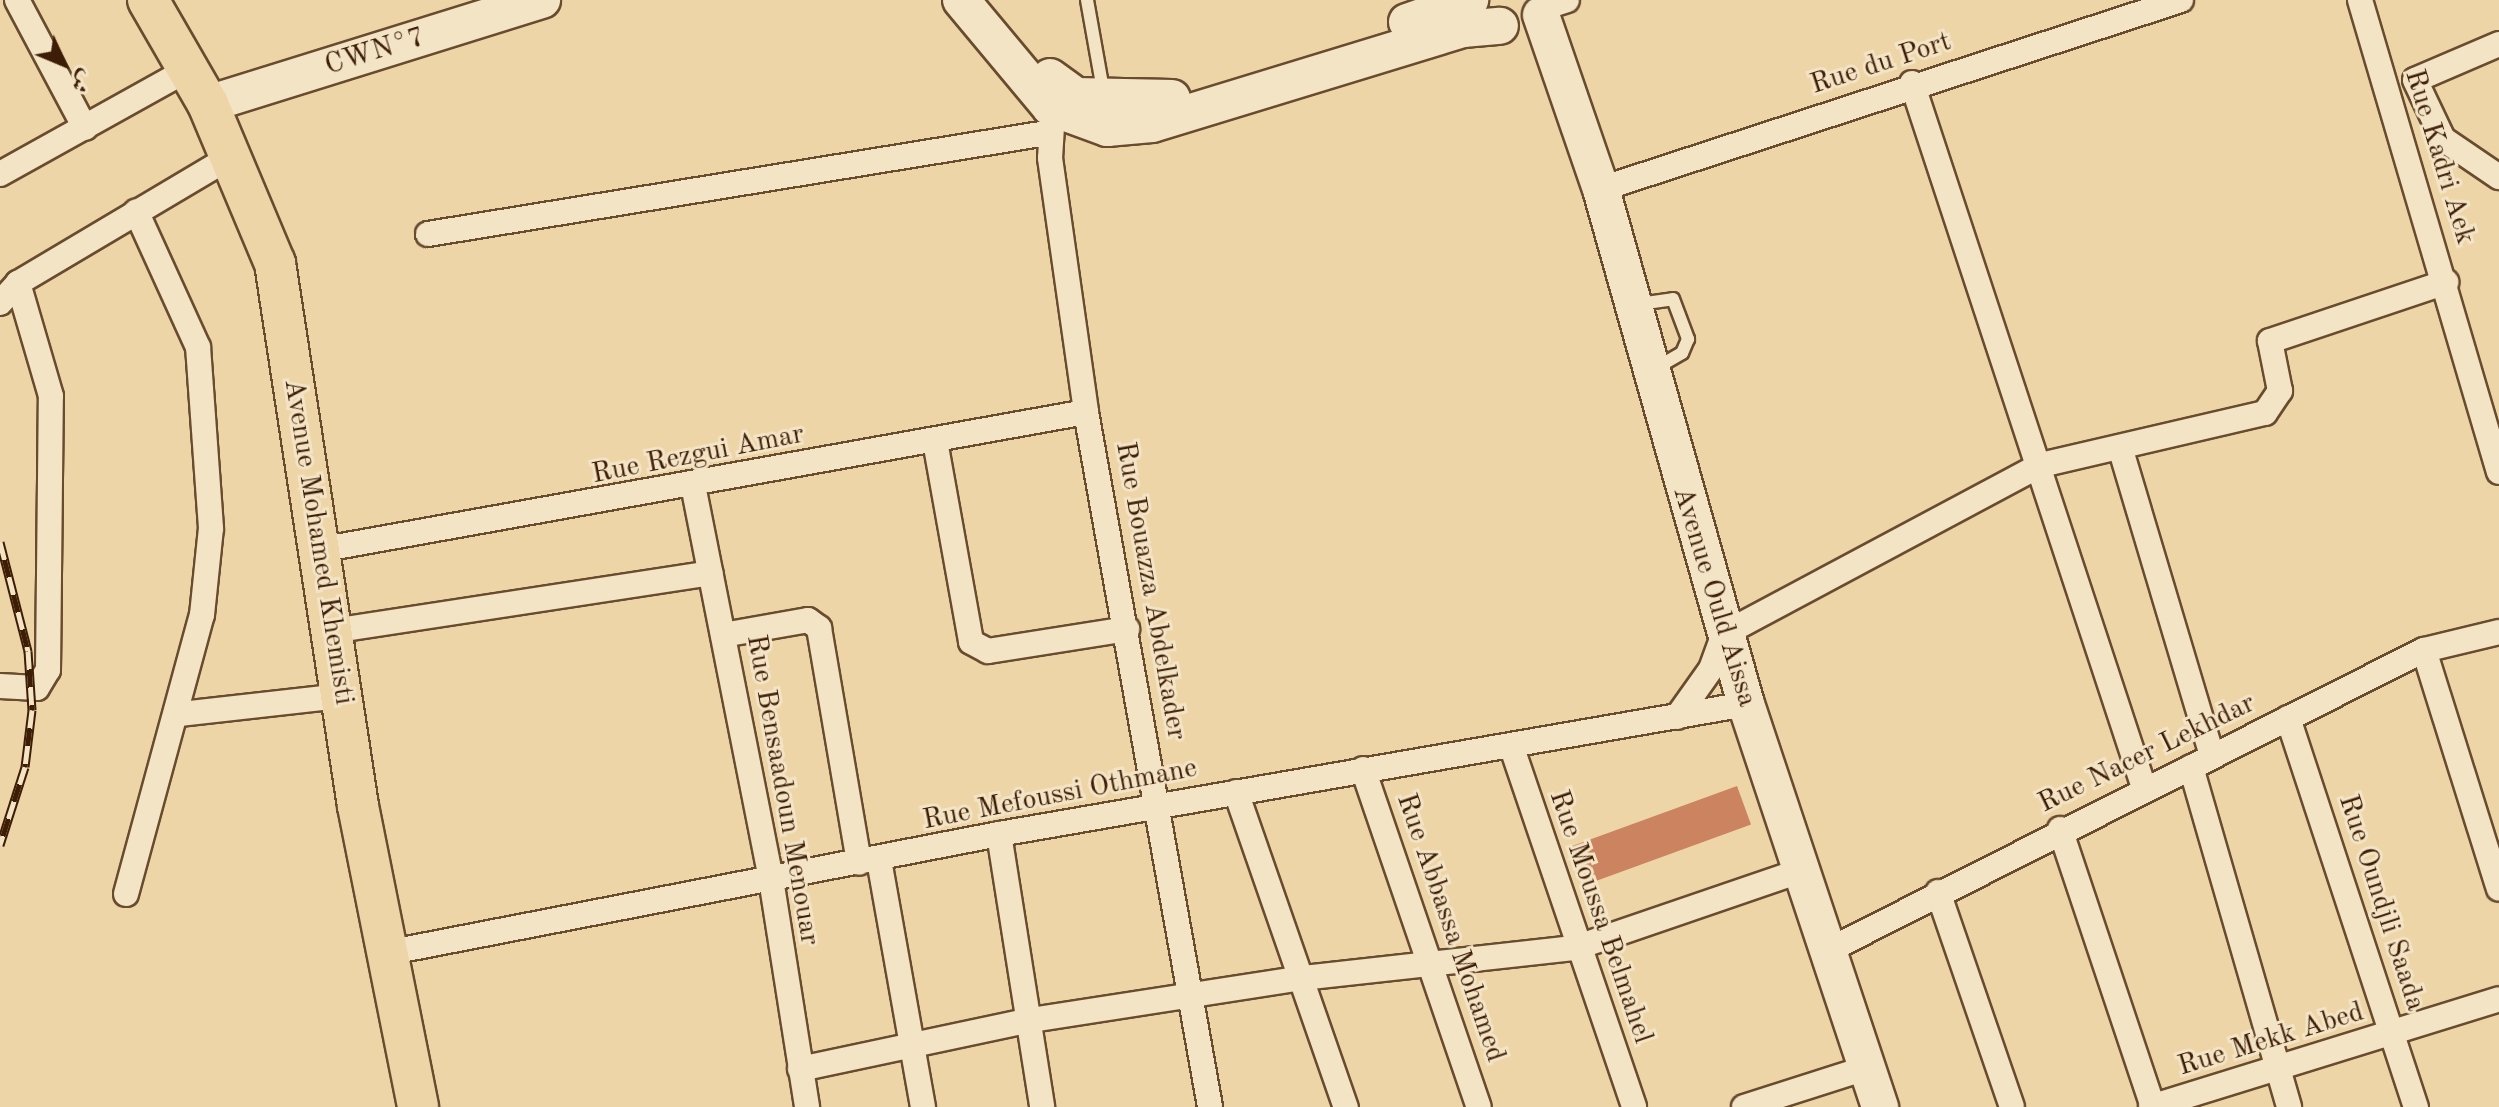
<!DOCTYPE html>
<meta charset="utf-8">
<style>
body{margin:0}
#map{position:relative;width:2499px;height:1107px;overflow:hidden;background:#edd5a8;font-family:"Old Standard TT",Amiri,serif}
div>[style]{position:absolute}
.building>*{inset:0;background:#cb8360;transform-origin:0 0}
.roads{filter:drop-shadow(2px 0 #694b2e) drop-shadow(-2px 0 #694b2e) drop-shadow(0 2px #694b2e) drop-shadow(0 -2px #694b2e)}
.service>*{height:12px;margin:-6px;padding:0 6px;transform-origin:6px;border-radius:6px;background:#f3e4c6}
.minor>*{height:24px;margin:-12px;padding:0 12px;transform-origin:12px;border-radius:12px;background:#f3e4c6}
.secondary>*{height:36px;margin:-18px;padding:0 18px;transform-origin:18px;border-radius:18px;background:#f3e4c6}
.primary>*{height:40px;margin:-20px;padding:0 20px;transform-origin:20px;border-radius:20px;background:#edd5a8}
.rail>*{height:9px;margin-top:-4.5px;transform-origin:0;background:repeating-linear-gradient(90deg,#f3e4c6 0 18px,#3d1d06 0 36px);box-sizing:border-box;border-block:2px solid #3d1d06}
span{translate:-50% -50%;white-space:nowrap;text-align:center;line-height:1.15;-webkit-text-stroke:6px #f3e4c6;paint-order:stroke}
.street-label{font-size:28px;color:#3d1d06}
.north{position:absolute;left:24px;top:24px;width:80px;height:80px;-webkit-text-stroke:6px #f3e4c6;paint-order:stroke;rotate:134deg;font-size:22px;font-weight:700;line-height:32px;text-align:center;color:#3d1d06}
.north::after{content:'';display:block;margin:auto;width:28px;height:36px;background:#3d1d06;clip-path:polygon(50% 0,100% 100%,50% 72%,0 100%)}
</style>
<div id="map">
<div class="building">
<div style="left:1737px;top:786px;width:41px;height:176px;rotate:70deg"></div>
</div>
<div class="roads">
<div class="service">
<div style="left:1087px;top:0;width:97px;rotate:79.9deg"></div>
<div style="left:1639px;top:304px;width:34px;rotate:-8deg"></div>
<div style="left:1673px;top:299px;width:43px;rotate:69.4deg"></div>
<div style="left:1688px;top:339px;width:15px;rotate:113deg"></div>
<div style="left:1682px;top:353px;width:32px;rotate:150deg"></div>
</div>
<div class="minor">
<div style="left:17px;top:0;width:145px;rotate:62deg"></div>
<div style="left:2360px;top:0;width:492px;rotate:73.6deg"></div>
<div style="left:1543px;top:8px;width:25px;rotate:-18deg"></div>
<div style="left:2499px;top:44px;width:91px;rotate:156.8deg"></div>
<div style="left:2415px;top:80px;width:65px;rotate:64.6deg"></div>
<div style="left:2443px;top:139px;width:68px;rotate:34.2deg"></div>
<div style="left:1912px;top:83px;width:742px;rotate:71.78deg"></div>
<div style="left:1054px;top:95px;width:63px;rotate:93.6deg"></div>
<div style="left:1050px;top:158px;width:257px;rotate:81.9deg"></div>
<div style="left:1086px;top:412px;width:706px;rotate:79.88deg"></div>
<div style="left:0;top:174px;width:214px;rotate:-29.1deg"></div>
<div style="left:1601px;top:189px;width:610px;rotate:-18.05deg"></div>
<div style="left:428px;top:234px;width:627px;rotate:-9.27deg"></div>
<div style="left:0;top:303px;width:27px;rotate:-48deg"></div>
<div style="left:18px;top:283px;width:249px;rotate:-30.7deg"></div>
<div style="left:935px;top:441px;width:204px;rotate:79.8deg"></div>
<div style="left:971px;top:642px;width:19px;rotate:28deg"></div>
<div style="left:988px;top:651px;width:141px;rotate:-9deg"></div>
<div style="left:2120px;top:447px;width:322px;rotate:73.4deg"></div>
<div style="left:693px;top:485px;width:402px;rotate:78.8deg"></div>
<div style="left:771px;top:879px;width:231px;rotate:81deg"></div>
<div style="left:319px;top:550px;width:779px;rotate:-10.2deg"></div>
<div style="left:332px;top:631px;width:383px;rotate:-8.7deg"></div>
<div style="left:723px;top:635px;width:86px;rotate:-10deg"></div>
<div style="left:808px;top:620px;width:14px;rotate:36deg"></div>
<div style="left:819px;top:628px;width:238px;rotate:80.3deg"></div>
<div style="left:2424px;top:650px;width:250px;rotate:72.6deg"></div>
<div style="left:0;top:686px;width:37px;rotate:3deg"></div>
<div style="left:37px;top:688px;width:21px;rotate:-59deg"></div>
<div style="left:48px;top:670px;width:274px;rotate:-89.4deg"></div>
<div style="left:51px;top:396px;width:118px;rotate:-106.3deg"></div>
<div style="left:180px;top:714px;width:162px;rotate:-6.4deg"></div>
<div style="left:1677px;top:717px;width:59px;rotate:-54.7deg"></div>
<div style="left:1711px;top:669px;width:37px;rotate:-70deg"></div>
<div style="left:1724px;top:634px;width:359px;rotate:-28.1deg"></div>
<div style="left:2041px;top:465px;width:230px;rotate:-13.1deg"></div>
<div style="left:2265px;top:413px;width:27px;rotate:-56deg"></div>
<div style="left:2280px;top:391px;width:51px;rotate:-101.3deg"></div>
<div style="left:2270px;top:341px;width:186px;rotate:-18.5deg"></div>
<div style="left:2288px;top:718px;width:410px;rotate:71.8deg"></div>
<div style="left:1511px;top:745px;width:382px;rotate:71.2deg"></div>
<div style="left:2191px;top:767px;width:354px;rotate:73.9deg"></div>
<div style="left:1363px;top:769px;width:357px;rotate:71.1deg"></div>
<div style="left:1236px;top:792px;width:334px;rotate:70.8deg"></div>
<div style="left:2060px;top:829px;width:293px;rotate:71.5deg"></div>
<div style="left:999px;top:834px;width:276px;rotate:81deg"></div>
<div style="left:879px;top:860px;width:251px;rotate:79.9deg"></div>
<div style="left:1938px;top:892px;width:227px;rotate:71deg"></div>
<div style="left:126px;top:894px;width:289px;rotate:-74.8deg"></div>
<div style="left:202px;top:615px;width:87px;rotate:-84.1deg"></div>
<div style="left:211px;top:528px;width:181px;rotate:-94.1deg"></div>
<div style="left:198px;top:347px;width:149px;rotate:-114.5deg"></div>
<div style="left:1829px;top:950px;width:666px;rotate:-26.76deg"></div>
<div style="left:2424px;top:650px;width:77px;rotate:-13.5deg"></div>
<div style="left:386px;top:953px;width:624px;rotate:-10.99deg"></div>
<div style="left:999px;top:834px;width:758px;rotate:-9.87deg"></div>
<div style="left:800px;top:1069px;width:236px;rotate:-12deg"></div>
<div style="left:1031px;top:1020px;width:274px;rotate:-8.8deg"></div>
<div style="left:1302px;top:978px;width:275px;rotate:-6.3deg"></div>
<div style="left:1575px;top:948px;width:238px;rotate:-18.9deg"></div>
<div style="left:1744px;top:1107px;width:128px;rotate:-17.7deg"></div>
<div style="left:2151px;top:1107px;width:364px;rotate:-17.2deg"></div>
</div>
<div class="secondary">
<div style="left:961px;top:0;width:139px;rotate:50.2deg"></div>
<div style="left:1050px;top:107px;width:61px;rotate:20.2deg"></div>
<div style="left:1107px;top:128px;width:45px;rotate:-5.1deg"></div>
<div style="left:1152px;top:124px;width:325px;rotate:-17deg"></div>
<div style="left:1463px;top:29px;width:37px;rotate:-5deg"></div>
<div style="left:1541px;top:15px;width:184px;rotate:71deg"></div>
<div style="left:1601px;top:189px;width:535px;rotate:74.28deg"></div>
<div style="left:1746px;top:704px;width:425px;rotate:71.6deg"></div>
<div style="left:1407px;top:22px;width:67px;rotate:-19.2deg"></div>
<div style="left:1050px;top:77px;width:32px;rotate:36deg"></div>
<div style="left:1076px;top:96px;width:96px;rotate:1.2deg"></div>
<div style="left:208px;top:104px;width:350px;rotate:-17.3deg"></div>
</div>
<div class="primary">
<div style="left:148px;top:0;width:120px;rotate:60deg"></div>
<div style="left:208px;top:104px;width:173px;rotate:67.2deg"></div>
<div style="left:275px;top:263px;width:549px;rotate:81.31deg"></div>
<div style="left:358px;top:806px;width:307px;rotate:78.7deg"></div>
</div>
</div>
<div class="rail">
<div style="left:0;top:542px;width:113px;rotate:75.6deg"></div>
<div style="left:28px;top:651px;width:59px;rotate:86.1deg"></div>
<div style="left:32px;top:710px;width:57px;rotate:97deg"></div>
<div style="left:25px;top:767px;width:82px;rotate:107.8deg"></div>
</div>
<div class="street-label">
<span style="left:375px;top:52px;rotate:-17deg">CWN°7</span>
<span style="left:1881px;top:64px;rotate:-18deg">Rue du Port</span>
<span style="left:2439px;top:157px;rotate:73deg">Rue Kadri Aek</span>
<span style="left:698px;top:455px;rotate:-11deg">Rue Rezgui Amar</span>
<span style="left:318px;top:542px;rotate:81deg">Avenue Mohamed Khemisti</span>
<span style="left:1150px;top:591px;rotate:80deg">Rue Bouazza Abdelkader</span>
<span style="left:1714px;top:597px;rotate:73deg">Avenue Ould Aissa</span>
<span style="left:2147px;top:754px;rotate:-26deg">Rue Nacer Lekhdar</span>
<span style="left:782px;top:790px;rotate:80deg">Rue Bensaadoun Menouar</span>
<span style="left:1060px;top:795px;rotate:-11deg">Rue Mefoussi Othmane</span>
<span style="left:2381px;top:903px;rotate:72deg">Rue Oundjli Saada</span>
<span style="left:1600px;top:917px;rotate:71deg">Rue Moussa Belmahel</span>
<span style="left:1450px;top:928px;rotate:71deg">Rue Abbassa Mohamed</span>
<span style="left:2271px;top:1040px;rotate:-17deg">Rue Mekk Abed</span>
</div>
<div class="north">ش</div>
</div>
